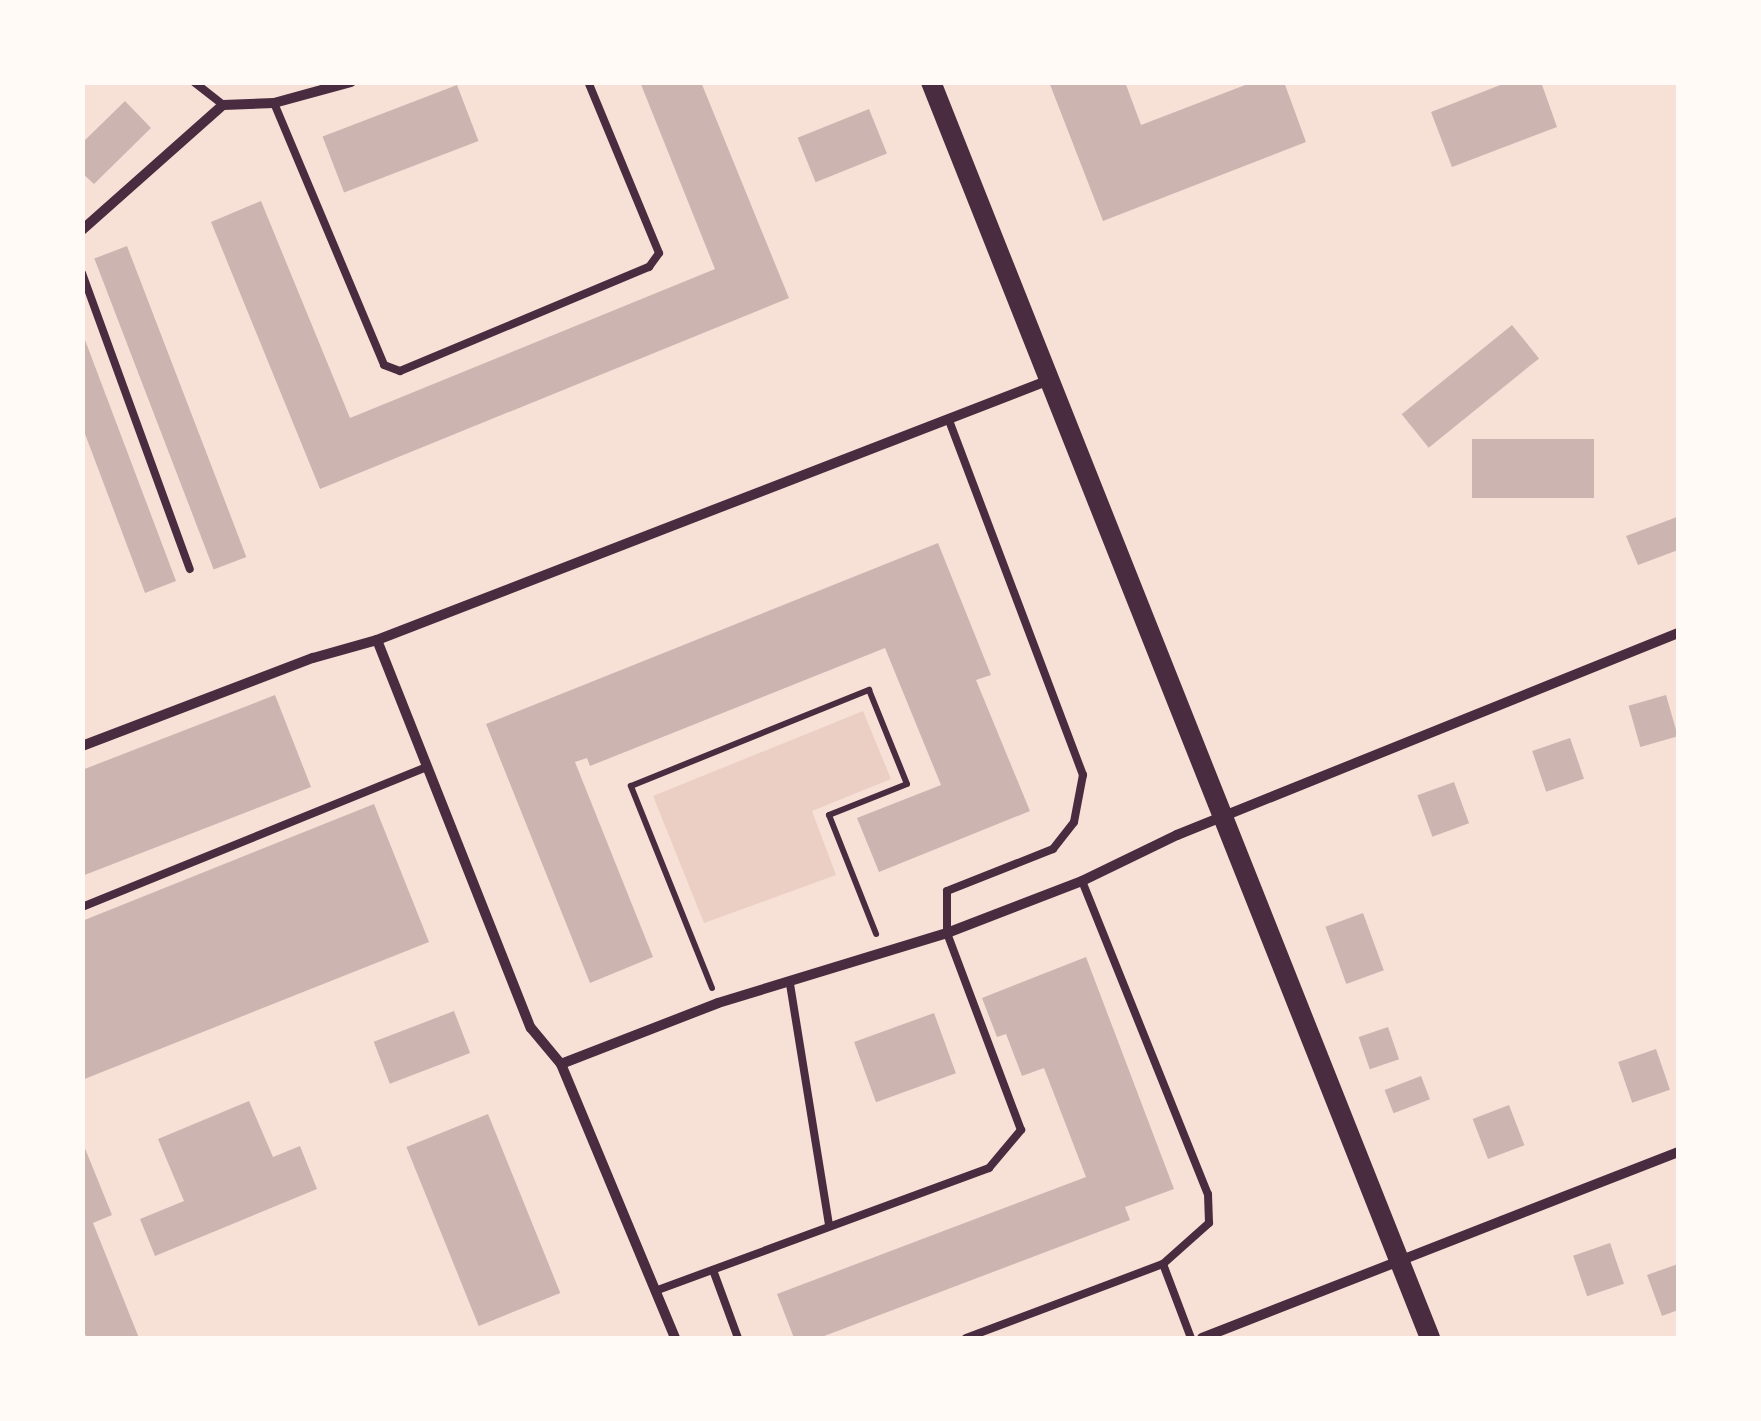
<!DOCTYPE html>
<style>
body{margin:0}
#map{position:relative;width:1761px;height:1421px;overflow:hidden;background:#f7e1d7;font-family:"DM Sans",sans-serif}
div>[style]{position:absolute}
.green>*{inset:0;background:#ebcfc5}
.building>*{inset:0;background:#ccb4b1;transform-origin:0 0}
.path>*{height:6px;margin:-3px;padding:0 3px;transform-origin:3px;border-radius:3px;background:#4a2c40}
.service>*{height:8px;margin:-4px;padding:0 4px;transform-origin:4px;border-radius:4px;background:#4a2c40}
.minor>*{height:10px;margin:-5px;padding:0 5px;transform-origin:5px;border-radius:5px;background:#4a2c40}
.secondary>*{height:20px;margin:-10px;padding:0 10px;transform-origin:10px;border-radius:10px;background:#4a2c40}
span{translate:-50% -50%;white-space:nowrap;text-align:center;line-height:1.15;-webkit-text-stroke:8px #fffaf5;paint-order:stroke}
.frame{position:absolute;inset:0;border:85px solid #fffaf5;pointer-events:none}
</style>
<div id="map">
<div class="green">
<div style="clip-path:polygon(863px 711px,891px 779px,812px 811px,836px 875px,704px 923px,653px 796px)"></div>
</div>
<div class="building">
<div style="clip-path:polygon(640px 82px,701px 82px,789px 298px,320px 489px,211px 222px,261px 201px,350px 418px,715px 269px)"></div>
<div style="clip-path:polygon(1049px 82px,1125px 82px,1141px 125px,1253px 82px,1284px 82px,1306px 142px,1103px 221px)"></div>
<div style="clip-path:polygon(1508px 82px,1541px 82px,1557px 127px,1452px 167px,1431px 112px)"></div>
<div style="left:457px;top:85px;width:60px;height:144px;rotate:69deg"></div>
<div style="clip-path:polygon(125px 101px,151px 128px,94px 184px,82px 173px,82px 143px)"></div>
<div style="left:869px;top:109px;width:48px;height:77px;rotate:68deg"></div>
<div style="left:127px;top:246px;width:333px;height:35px;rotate:69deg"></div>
<div style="left:1512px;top:325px;width:43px;height:142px;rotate:51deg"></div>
<div style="clip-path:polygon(82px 332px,176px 581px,145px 593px,82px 426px)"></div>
<div style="left:1472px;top:439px;width:122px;height:59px"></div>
<div style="clip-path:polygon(1677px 517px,1678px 550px,1638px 565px,1626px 536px)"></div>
<div style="clip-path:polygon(938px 543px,991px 675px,976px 680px,1030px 811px,879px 872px,857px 818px,941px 785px,885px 648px,590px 766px,587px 758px,575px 762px,653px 957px,590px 983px,486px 724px)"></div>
<div style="clip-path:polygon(275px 695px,311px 787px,82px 876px,82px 770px)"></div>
<div style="left:1666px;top:695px;width:43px;height:39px;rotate:74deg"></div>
<div style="left:1570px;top:738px;width:43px;height:40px;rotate:71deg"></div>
<div style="left:1454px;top:782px;width:44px;height:39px;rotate:70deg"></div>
<div style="clip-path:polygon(374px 804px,429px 942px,82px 1080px,82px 921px)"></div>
<div style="left:1363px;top:913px;width:61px;height:40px;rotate:70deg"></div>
<div style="clip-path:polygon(1086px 957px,1174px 1189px,1125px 1207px,1130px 1220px,819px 1338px,794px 1338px,777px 1294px,1086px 1177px,1044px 1068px,1022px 1076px,1006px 1034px,997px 1037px,982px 998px)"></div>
<div style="left:454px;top:1011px;width:45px;height:86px;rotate:69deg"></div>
<div style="left:934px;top:1013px;width:64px;height:85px;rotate:70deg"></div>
<div style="left:1388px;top:1027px;width:34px;height:31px;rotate:71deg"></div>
<div style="left:1656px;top:1049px;width:43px;height:40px;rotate:71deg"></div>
<div style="left:1421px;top:1076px;width:25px;height:39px;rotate:69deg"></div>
<div style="clip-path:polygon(249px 1101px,273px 1157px,300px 1146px,317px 1189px,155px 1256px,140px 1219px,184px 1201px,158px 1139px)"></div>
<div style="left:1509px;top:1105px;width:43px;height:39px;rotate:69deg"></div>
<div style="left:488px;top:1114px;width:193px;height:88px;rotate:68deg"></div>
<div style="clip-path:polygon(82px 1141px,112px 1215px,93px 1223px,139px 1338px,87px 1338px,82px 1328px)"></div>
<div style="left:1610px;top:1243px;width:43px;height:39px;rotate:71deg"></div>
<div style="clip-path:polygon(1678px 1264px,1678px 1310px,1662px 1316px,1647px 1275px)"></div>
</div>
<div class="path">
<div style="left:712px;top:988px;width:218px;rotate:-111.9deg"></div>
<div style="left:631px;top:786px;width:257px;rotate:-22deg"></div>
<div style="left:869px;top:690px;width:101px;rotate:68deg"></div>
<div style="left:907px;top:784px;width:84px;rotate:158.3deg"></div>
<div style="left:829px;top:815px;width:128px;rotate:68.4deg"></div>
</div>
<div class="service">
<div style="left:194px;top:82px;width:37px;rotate:38deg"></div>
<div style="left:274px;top:103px;width:284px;rotate:67.2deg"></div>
<div style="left:384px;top:365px;width:17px;rotate:21deg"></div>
<div style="left:400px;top:371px;width:270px;rotate:-22.7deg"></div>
<div style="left:649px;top:267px;width:17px;rotate:-54deg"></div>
<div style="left:659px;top:253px;width:185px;rotate:-112.5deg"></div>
<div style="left:82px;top:273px;width:315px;rotate:70deg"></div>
<div style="left:1082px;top:881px;width:337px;rotate:68.1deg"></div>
<div style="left:1208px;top:1194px;width:29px;rotate:88deg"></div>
<div style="left:1209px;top:1223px;width:62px;rotate:138.3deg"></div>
<div style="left:1163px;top:1264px;width:79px;rotate:69.3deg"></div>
<div style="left:82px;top:907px;width:372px;rotate:-22.1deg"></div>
<div style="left:790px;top:984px;width:245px;rotate:80.8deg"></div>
<div style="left:713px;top:1270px;width:72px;rotate:69.8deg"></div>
<div style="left:655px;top:1291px;width:356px;rotate:-20.2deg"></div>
<div style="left:989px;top:1168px;width:50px;rotate:-49.9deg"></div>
<div style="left:1021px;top:1130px;width:210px;rotate:-110.6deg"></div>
<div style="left:947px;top:933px;width:42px;rotate:-90deg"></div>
<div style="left:947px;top:891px;width:114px;rotate:-21.6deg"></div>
<div style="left:1053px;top:849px;width:34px;rotate:-52deg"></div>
<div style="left:1074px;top:822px;width:48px;rotate:-79.2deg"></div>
<div style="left:1083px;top:775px;width:379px;rotate:-110.7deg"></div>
<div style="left:966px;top:1338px;width:210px;rotate:-20.6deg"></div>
</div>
<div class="minor">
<div style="left:82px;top:230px;width:188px;rotate:-41.6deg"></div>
<div style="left:223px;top:105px;width:51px;rotate:-2.2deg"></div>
<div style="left:274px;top:103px;width:80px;rotate:-15.3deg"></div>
<div style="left:377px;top:640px;width:417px;rotate:68.4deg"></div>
<div style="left:531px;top:1028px;width:47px;rotate:50.2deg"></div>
<div style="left:561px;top:1064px;width:297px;rotate:67.4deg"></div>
<div style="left:82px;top:746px;width:247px;rotate:-20.9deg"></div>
<div style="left:313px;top:658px;width:66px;rotate:-15.7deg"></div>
<div style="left:377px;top:640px;width:721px;rotate:-21.15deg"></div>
<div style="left:561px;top:1064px;width:168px;rotate:-21.2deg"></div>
<div style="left:718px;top:1003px;width:239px;rotate:-17deg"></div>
<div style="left:947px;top:933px;width:145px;rotate:-21.1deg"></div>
<div style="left:1082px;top:881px;width:106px;rotate:-25.8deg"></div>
<div style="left:1177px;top:835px;width:540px;rotate:-21.96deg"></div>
<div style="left:1202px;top:1338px;width:511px;rotate:-21.34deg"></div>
</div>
<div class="secondary">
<div style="left:931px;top:82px;width:1351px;rotate:68.33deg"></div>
</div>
<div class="frame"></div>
</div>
